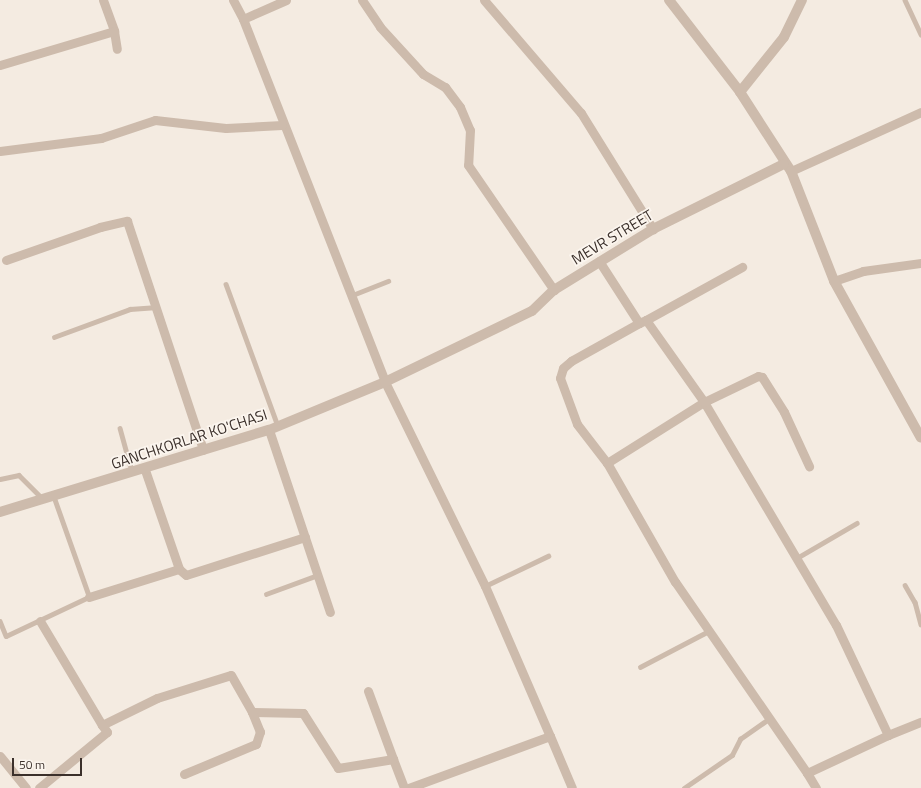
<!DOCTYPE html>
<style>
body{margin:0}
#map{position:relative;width:921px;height:788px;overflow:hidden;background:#f4ebe1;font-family:"Titillium Web",sans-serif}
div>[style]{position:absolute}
.service>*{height:4.5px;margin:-2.25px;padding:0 2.25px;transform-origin:2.25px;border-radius:2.25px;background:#cdbbac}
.minor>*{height:9px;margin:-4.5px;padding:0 4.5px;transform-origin:4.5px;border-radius:4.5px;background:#cdbbac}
.tertiary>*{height:10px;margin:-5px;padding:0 5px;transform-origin:5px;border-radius:5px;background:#cdbbac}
span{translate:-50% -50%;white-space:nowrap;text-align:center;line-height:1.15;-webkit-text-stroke:3.5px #fbf5ee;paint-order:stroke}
.street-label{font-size:15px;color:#3b302b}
.scale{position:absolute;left:12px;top:758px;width:70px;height:18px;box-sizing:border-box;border:2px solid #3b302b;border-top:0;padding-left:5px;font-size:12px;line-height:14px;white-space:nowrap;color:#3b302b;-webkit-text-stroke:3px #fbf5ee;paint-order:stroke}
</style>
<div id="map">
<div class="service">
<div style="left:905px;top:0;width:38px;rotate:65deg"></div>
<div style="left:226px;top:284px;width:151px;rotate:69.9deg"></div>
<div style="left:350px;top:296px;width:41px;rotate:-21.5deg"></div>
<div style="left:54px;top:337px;width:81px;rotate:-20.2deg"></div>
<div style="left:130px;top:309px;width:27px;rotate:-4deg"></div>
<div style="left:120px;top:428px;width:46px;rotate:74.7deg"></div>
<div style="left:0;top:479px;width:19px;rotate:-12deg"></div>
<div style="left:19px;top:475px;width:31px;rotate:45deg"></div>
<div style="left:797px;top:558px;width:69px;rotate:-30.3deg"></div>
<div style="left:905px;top:585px;width:20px;rotate:60deg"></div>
<div style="left:915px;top:602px;width:23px;rotate:75deg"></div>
<div style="left:485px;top:586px;width:70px;rotate:-25.5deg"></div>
<div style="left:266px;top:594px;width:55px;rotate:-20.1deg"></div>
<div style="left:0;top:621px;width:16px;rotate:68deg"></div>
<div style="left:6px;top:636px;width:92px;rotate:-25.2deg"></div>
<div style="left:89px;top:597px;width:105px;rotate:-109.5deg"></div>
<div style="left:640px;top:667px;width:76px;rotate:-27.6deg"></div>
<div style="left:684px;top:788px;width:58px;rotate:-34.5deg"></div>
<div style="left:732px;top:755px;width:18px;rotate:-63deg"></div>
<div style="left:740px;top:739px;width:35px;rotate:-35deg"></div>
</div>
<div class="minor">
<div style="left:103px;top:0;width:33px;rotate:70deg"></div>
<div style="left:233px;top:0;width:21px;rotate:62deg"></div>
<div style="left:243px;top:19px;width:390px;rotate:68.6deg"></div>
<div style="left:385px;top:382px;width:227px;rotate:63.9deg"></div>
<div style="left:485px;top:586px;width:163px;rotate:66.6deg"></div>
<div style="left:550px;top:736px;width:150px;rotate:159.8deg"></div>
<div style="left:362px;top:0;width:32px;rotate:56deg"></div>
<div style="left:380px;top:27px;width:64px;rotate:47.5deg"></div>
<div style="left:423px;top:74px;width:26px;rotate:31deg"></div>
<div style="left:445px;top:87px;width:25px;rotate:53deg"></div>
<div style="left:460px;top:107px;width:25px;rotate:67deg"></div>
<div style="left:470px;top:130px;width:35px;rotate:93deg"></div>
<div style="left:468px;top:165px;width:152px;rotate:55.5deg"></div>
<div style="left:484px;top:0;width:149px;rotate:49.4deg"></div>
<div style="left:581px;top:113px;width:137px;rotate:58.2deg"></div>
<div style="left:243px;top:19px;width:47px;rotate:-23.8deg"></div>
<div style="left:0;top:65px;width:119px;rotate:-16.6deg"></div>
<div style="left:114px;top:31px;width:18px;rotate:81deg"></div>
<div style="left:0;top:151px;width:102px;rotate:-7.3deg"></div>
<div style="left:101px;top:138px;width:57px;rotate:-18.4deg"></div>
<div style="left:155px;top:120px;width:71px;rotate:6.4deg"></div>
<div style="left:226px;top:128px;width:56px;rotate:-3.1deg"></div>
<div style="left:791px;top:171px;width:143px;rotate:-24.4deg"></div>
<div style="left:6px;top:260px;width:100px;rotate:-19.3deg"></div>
<div style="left:100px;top:227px;width:28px;rotate:-13deg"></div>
<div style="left:127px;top:221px;width:241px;rotate:71.6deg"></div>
<div style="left:599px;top:261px;width:74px;rotate:57.2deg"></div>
<div style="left:639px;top:323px;width:8px;rotate:-23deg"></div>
<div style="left:646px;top:320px;width:100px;rotate:54.7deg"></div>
<div style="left:704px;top:402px;width:259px;rotate:59.4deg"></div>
<div style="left:836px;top:625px;width:122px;rotate:64.7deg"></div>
<div style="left:888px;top:735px;width:35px;rotate:-22deg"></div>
<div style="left:834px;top:281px;width:31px;rotate:-19deg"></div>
<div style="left:863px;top:271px;width:59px;rotate:-7.9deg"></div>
<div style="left:646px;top:320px;width:110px;rotate:-28.9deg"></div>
<div style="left:269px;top:430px;width:192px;rotate:71.5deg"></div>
<div style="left:607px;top:463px;width:49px;rotate:-127.6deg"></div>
<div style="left:577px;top:424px;width:49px;rotate:-110.3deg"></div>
<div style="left:560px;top:378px;width:10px;rotate:-73deg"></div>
<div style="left:563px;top:368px;width:11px;rotate:-41deg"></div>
<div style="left:571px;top:361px;width:78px;rotate:-29.2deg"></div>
<div style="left:145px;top:470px;width:105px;rotate:71deg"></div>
<div style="left:179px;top:569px;width:9px;rotate:41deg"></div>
<div style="left:186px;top:575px;width:125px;rotate:-17.7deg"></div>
<div style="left:89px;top:597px;width:94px;rotate:-17.3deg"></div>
<div style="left:40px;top:621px;width:121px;rotate:59.2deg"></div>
<div style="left:102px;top:725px;width:61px;rotate:-26.1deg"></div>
<div style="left:157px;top:698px;width:77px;rotate:-17.3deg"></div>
<div style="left:231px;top:675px;width:43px;rotate:60.4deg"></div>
<div style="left:252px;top:712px;width:51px;rotate:1.1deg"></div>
<div style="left:303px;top:713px;width:65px;rotate:57.5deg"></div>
<div style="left:338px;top:768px;width:56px;rotate:-9.3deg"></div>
<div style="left:393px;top:759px;width:31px;rotate:69deg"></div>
<div style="left:368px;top:691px;width:72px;rotate:69.8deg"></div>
<div style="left:550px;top:736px;width:56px;rotate:67.1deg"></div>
<div style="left:0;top:756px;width:41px;rotate:50.9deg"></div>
<div style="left:807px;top:773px;width:232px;rotate:-124.6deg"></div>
<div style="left:675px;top:582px;width:137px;rotate:-119.7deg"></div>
<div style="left:607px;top:463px;width:115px;rotate:-32.2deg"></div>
<div style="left:704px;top:402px;width:60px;rotate:-25.7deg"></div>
<div style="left:758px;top:376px;width:4px;rotate:14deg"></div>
<div style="left:762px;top:377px;width:41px;rotate:57.8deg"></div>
<div style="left:784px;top:412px;width:60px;rotate:65.2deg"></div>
<div style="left:184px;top:774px;width:78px;rotate:-22.6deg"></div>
<div style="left:256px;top:744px;width:13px;rotate:-72deg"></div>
<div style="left:260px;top:732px;width:22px;rotate:-112deg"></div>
<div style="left:39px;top:788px;width:88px;rotate:-39.5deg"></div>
<div style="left:107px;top:732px;width:9px;rotate:-126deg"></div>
<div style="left:816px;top:788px;width:17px;rotate:-121deg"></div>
<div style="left:807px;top:773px;width:89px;rotate:-25.1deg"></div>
</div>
<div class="tertiary">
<div style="left:669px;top:0;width:116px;rotate:52.3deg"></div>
<div style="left:740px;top:92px;width:94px;rotate:57.2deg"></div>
<div style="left:791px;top:171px;width:118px;rotate:68.6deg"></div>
<div style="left:834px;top:281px;width:179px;rotate:61deg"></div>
<div style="left:740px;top:92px;width:70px;rotate:-51.3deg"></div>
<div style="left:784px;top:37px;width:41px;rotate:-64.1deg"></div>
<div style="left:0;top:512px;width:281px;rotate:-17deg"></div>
<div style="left:269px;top:430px;width:126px;rotate:-22.5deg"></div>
<div style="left:385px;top:382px;width:163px;rotate:-25.8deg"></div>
<div style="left:532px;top:311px;width:30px;rotate:-44deg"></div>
<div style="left:554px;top:290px;width:116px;rotate:-31.6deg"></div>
<div style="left:653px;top:229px;width:146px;rotate:-26.4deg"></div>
</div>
<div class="street-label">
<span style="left:612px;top:237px;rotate:-31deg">MEVR STREET</span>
<span style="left:189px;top:439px;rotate:-18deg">GANCHKORLAR KO'CHASI</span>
</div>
<div class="scale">50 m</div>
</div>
